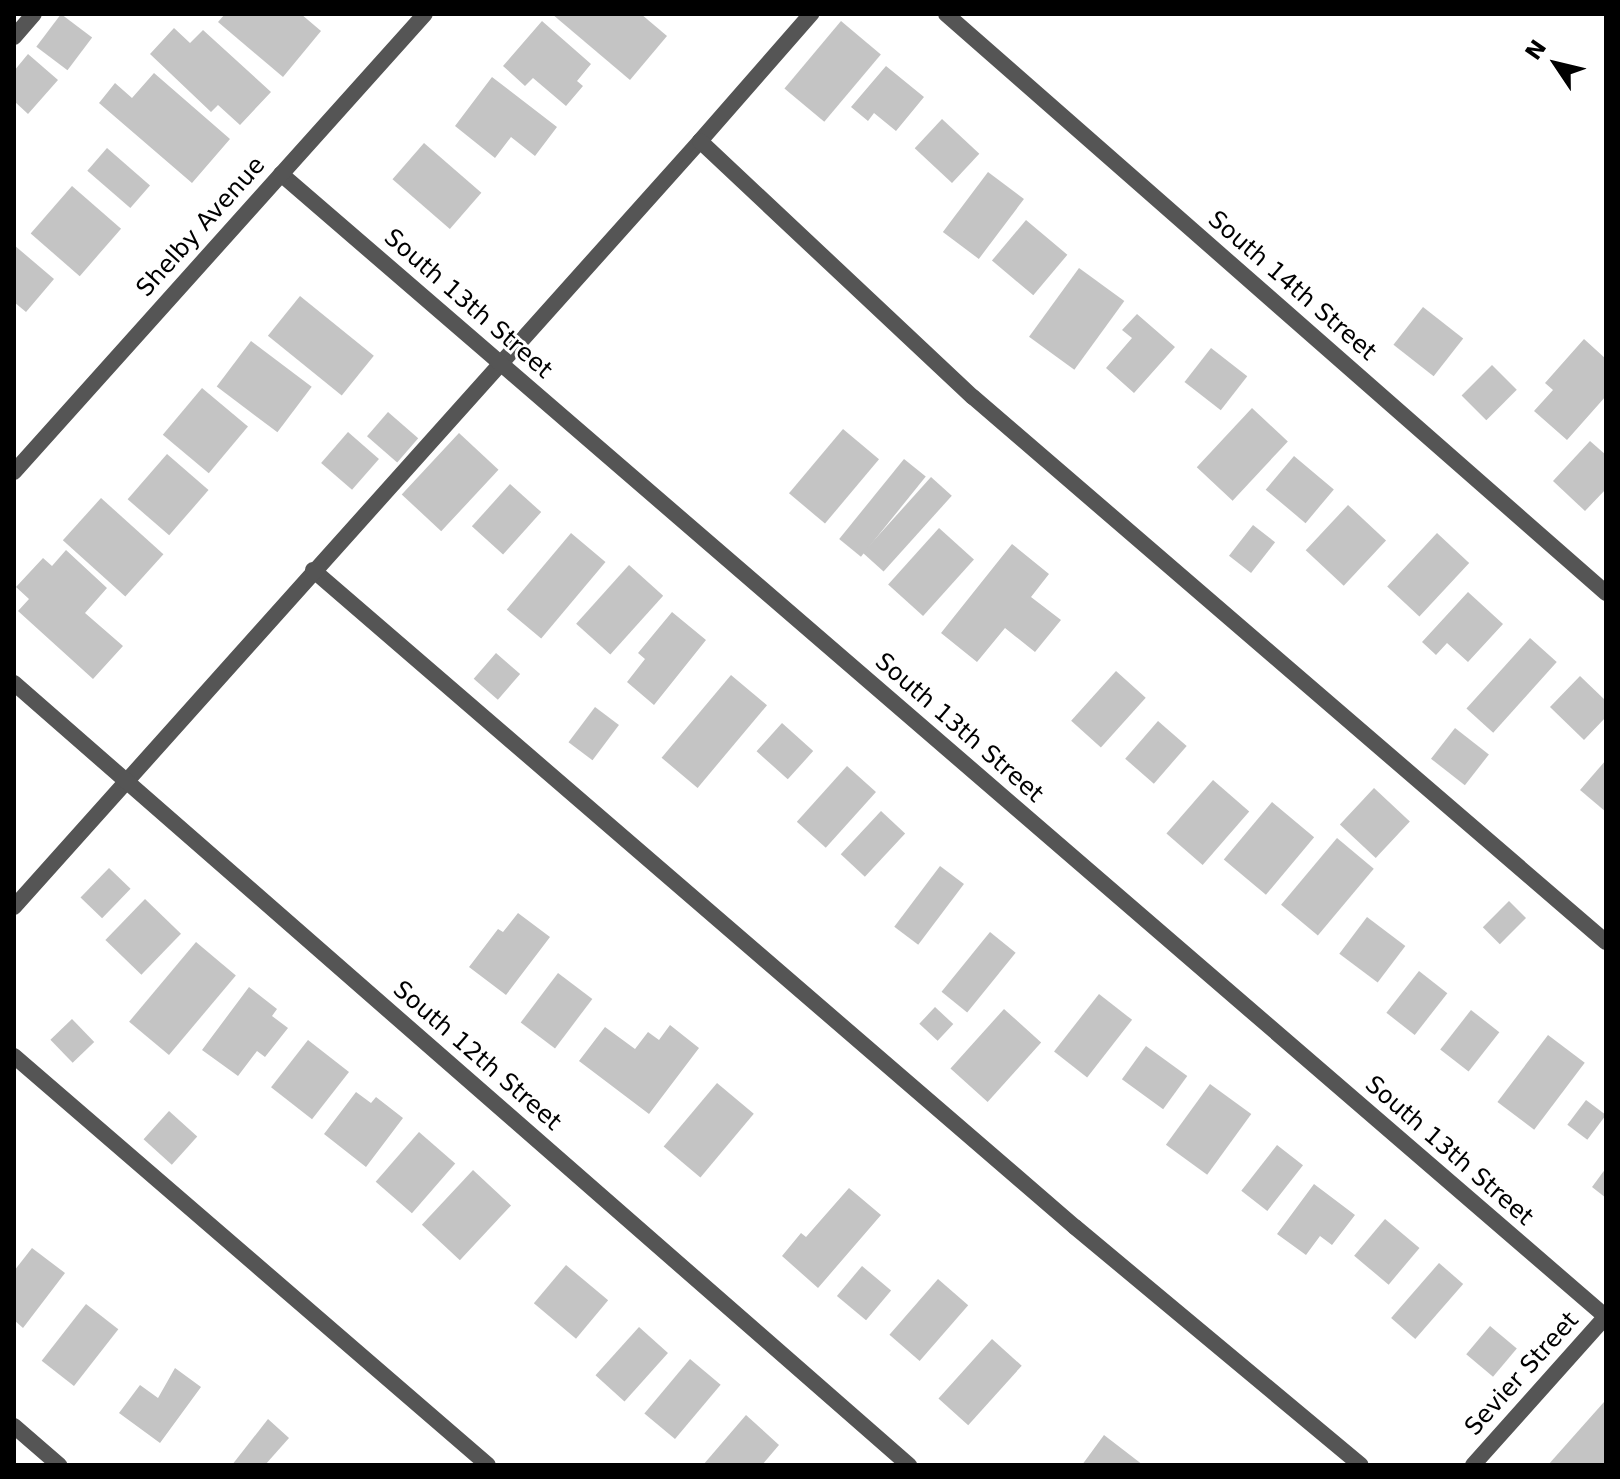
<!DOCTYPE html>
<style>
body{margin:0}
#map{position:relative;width:1620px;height:1479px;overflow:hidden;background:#fff;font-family:"DejaVu Sans",sans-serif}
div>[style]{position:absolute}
.building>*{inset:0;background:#c4c4c4;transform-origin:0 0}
.service>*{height:16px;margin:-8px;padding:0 8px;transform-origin:8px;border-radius:8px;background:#555}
.minor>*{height:16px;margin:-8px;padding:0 8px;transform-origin:8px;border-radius:8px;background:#555}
.tertiary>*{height:16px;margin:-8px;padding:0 8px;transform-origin:8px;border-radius:8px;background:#555}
span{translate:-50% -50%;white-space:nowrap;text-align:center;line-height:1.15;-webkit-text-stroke:6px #fff;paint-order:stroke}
.street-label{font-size:24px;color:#000}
.frame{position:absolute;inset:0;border:16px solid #000;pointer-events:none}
.north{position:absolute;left:1516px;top:24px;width:80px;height:80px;-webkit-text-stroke:6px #fff;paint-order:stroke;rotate:305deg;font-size:22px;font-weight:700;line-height:32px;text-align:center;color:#000}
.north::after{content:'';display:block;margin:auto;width:28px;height:36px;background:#000;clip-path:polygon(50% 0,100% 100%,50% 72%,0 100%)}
</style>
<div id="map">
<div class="building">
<div style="left:61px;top:14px;width:39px;height:41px;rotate:37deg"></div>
<div style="clip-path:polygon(225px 14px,301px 14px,321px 31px,283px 77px,218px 22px)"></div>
<div style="clip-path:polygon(552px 14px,641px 14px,667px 36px,630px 80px)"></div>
<div style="clip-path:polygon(542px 21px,591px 64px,577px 81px,583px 86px,566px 106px,533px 78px,525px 86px,503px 66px)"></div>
<div style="left:841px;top:21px;width:52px;height:88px;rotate:40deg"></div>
<div style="clip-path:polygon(174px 28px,190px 43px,203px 30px,271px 92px,240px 125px,218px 105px,211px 112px,150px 54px)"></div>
<div style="clip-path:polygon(28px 54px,58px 80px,28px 114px,14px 101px,14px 71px)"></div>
<div style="clip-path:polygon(886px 66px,924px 97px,896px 131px,874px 113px,868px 121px,851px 107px)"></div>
<div style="clip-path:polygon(154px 73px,230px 139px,192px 183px,99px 103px,115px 83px,132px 98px)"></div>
<div style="clip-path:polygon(492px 77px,557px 127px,535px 156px,511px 137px,495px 158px,455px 126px)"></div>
<div style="left:942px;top:119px;width:51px;height:40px;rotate:43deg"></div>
<div style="left:424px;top:143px;width:76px;height:48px;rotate:41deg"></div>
<div style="left:107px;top:148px;width:57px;height:30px;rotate:41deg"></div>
<div style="left:988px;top:172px;width:45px;height:75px;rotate:37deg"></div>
<div style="left:72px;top:186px;width:65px;height:63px;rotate:41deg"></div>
<div style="left:1026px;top:220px;width:54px;height:53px;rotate:40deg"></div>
<div style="clip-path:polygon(14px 245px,54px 279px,26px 312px,14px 302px)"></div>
<div style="left:1079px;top:268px;width:56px;height:85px;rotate:36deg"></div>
<div style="left:300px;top:296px;width:95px;height:51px;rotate:39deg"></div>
<div style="left:1423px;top:307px;width:51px;height:48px;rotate:38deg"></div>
<div style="clip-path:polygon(1137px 314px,1175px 347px,1134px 393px,1106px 368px,1132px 338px,1122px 330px)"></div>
<div style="clip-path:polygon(1584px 339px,1606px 359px,1606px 396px,1567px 440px,1534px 411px,1553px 390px,1545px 383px)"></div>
<div style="left:251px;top:341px;width:76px;height:57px;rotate:37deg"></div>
<div style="left:1211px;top:348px;width:46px;height:43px;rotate:38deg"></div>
<div style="left:1492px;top:365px;width:35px;height:43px;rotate:45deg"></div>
<div style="left:202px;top:388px;width:60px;height:61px;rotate:40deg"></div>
<div style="left:1252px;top:408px;width:49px;height:81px;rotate:43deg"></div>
<div style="left:388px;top:412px;width:40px;height:32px;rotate:41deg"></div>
<div style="left:843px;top:429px;width:47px;height:84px;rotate:40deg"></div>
<div style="left:348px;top:432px;width:41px;height:41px;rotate:41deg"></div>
<div style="left:459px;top:433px;width:54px;height:84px;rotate:43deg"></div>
<div style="clip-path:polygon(1590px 441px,1606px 455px,1606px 489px,1585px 511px,1553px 481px)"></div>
<div style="left:167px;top:454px;width:55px;height:60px;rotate:41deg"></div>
<div style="left:1294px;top:456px;width:52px;height:44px;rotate:40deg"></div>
<div style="left:904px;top:459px;width:28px;height:103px;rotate:39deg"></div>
<div style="left:931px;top:477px;width:28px;height:102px;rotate:42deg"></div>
<div style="left:510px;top:484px;width:42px;height:57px;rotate:42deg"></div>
<div style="left:101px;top:498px;width:84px;height:57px;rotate:42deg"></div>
<div style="left:1348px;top:505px;width:52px;height:62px;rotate:43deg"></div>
<div style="left:1253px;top:525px;width:28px;height:39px;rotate:38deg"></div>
<div style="left:939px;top:528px;width:47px;height:76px;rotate:42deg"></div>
<div style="left:571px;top:533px;width:45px;height:100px;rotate:40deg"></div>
<div style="left:1437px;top:533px;width:44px;height:73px;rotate:43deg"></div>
<div style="clip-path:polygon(1012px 544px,1049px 574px,1031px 597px,1061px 620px,1035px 652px,1005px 628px,977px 662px,941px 633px)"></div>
<div style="clip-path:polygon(66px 550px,107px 588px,85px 613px,123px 646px,93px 679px,18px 611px,29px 599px,16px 587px,43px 558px,52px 566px)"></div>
<div style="left:629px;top:565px;width:46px;height:79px;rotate:42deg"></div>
<div style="clip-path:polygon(1468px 592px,1503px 624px,1468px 662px,1447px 643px,1436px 655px,1422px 642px)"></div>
<div style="clip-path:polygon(672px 612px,706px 640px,654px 705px,627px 682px,645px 659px,638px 653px)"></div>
<div style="left:1530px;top:638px;width:36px;height:95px;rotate:42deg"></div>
<div style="left:496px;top:653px;width:32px;height:34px;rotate:41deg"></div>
<div style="left:1116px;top:671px;width:40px;height:67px;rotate:42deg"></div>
<div style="left:731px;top:675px;width:47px;height:108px;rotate:40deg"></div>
<div style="clip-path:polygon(1580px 676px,1606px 701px,1606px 717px,1584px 740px,1550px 707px)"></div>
<div style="left:595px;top:707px;width:30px;height:44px;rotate:37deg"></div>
<div style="left:1158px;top:721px;width:38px;height:50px;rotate:41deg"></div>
<div style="left:782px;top:723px;width:42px;height:38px;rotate:42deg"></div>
<div style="left:1455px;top:728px;width:43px;height:39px;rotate:38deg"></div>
<div style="clip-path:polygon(1606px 760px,1606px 812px,1580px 790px)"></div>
<div style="left:847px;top:766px;width:39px;height:75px;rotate:42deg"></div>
<div style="left:1213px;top:780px;width:48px;height:71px;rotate:41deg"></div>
<div style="left:1374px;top:788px;width:49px;height:50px;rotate:43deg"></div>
<div style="left:1272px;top:802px;width:55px;height:75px;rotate:40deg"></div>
<div style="left:881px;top:811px;width:33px;height:59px;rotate:43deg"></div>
<div style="left:1337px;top:838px;width:48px;height:87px;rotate:40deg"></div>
<div style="left:940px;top:866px;width:30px;height:76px;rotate:37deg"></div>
<div style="left:109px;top:868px;width:30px;height:41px;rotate:44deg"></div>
<div style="left:145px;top:899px;width:50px;height:57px;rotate:44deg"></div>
<div style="left:1509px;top:901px;width:24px;height:37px;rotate:45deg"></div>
<div style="clip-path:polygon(518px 913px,550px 937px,506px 995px,469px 967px,498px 929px,503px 932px)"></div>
<div style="left:1367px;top:917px;width:48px;height:46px;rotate:37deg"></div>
<div style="left:990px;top:932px;width:33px;height:77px;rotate:39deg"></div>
<div style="left:196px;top:942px;width:52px;height:104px;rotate:40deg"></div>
<div style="left:1419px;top:971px;width:36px;height:53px;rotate:38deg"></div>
<div style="left:558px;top:973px;width:43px;height:62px;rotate:37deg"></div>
<div style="clip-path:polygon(249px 987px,277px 1009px,272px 1016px,288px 1028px,265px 1057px,257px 1051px,238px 1076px,202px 1050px)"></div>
<div style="left:1099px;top:994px;width:42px;height:73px;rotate:38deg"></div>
<div style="left:935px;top:1007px;width:25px;height:23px;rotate:43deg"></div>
<div style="left:1004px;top:1009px;width:50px;height:80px;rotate:42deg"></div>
<div style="left:1471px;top:1010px;width:36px;height:50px;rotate:38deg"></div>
<div style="left:72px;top:1019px;width:32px;height:30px;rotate:46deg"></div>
<div style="clip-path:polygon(670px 1025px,699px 1048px,649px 1114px,579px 1061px,605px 1027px,635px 1049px,648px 1032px,659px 1040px)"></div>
<div style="left:1548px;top:1035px;width:46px;height:84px;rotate:37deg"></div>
<div style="left:308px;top:1040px;width:52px;height:60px;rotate:38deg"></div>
<div style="left:1146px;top:1046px;width:51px;height:41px;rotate:36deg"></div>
<div style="left:717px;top:1083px;width:48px;height:83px;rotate:40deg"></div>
<div style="left:1210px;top:1084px;width:51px;height:75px;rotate:36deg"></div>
<div style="clip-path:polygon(356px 1092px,371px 1103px,376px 1097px,403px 1118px,366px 1167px,324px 1134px)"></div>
<div style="left:1586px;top:1100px;width:25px;height:31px;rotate:37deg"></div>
<div style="left:169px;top:1111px;width:38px;height:38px;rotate:42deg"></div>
<div style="left:419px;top:1132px;width:48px;height:66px;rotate:41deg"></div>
<div style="left:1277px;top:1145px;width:33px;height:58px;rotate:38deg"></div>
<div style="clip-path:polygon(1606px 1168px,1606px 1198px,1592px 1187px)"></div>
<div style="left:473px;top:1170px;width:52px;height:75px;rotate:43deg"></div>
<div style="clip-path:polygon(1314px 1184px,1355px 1215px,1332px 1245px,1320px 1236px,1306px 1255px,1277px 1234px)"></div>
<div style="clip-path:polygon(849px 1188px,881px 1215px,818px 1288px,782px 1256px,801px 1233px,806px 1237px)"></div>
<div style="left:1385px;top:1219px;width:45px;height:48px;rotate:40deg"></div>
<div style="clip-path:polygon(32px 1248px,65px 1273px,23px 1328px,14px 1320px,14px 1271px)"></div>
<div style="left:1439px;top:1263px;width:32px;height:73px;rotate:41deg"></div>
<div style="left:566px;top:1265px;width:55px;height:50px;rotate:40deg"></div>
<div style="left:862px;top:1266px;width:38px;height:39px;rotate:40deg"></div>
<div style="left:938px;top:1279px;width:40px;height:74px;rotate:41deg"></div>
<div style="left:86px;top:1304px;width:41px;height:72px;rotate:38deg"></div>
<div style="left:1490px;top:1326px;width:35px;height:37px;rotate:40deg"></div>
<div style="left:639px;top:1327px;width:39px;height:65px;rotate:42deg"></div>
<div style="left:992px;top:1339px;width:40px;height:80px;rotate:42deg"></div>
<div style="left:690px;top:1359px;width:40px;height:71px;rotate:40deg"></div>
<div style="clip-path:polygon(175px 1368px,201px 1387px,160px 1443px,119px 1413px,140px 1385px,158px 1398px)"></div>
<div style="clip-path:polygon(1604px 1402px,1606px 1465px,1548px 1465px)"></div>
<div style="clip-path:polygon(746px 1415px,779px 1445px,762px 1465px,703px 1465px)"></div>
<div style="clip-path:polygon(268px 1419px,289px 1438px,265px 1465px,232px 1465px)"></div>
<div style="clip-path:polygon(1104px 1435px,1143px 1465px,1082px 1465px)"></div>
</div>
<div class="service">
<div style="left:14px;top:37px;width:30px;rotate:-49deg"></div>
<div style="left:700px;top:141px;width:169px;rotate:-48.8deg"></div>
<div style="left:313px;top:570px;width:1006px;rotate:40.77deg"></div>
<div style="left:1075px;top:1227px;width:372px;rotate:39.8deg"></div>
<div style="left:14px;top:907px;width:1028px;rotate:-48.15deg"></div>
<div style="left:700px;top:141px;width:374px;rotate:43.2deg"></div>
<div style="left:973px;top:397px;width:835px;rotate:40.73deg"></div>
<div style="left:14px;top:1056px;width:626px;rotate:40.79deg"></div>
</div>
<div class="minor">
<div style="left:281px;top:174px;width:1750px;rotate:40.78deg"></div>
<div style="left:14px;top:683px;width:1189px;rotate:41.15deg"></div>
<div style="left:14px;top:1426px;width:60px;rotate:40.9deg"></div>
<div style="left:1473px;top:1465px;width:200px;rotate:-48.2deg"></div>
</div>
<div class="tertiary">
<div style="left:946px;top:14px;width:878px;rotate:41.26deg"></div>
<div style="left:14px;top:472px;width:615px;rotate:-48.1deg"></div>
</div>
<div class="street-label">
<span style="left:201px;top:227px;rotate:-48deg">Shelby Avenue</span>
<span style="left:1292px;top:286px;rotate:41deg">South 14th Street</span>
<span style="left:468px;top:304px;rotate:41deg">South 13th Street</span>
<span style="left:959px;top:728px;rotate:41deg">South 13th Street</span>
<span style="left:477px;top:1056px;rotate:41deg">South 12th Street</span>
<span style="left:1449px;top:1151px;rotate:41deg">South 13th Street</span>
<span style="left:1522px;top:1374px;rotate:-48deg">Sevier Street</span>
</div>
<div class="frame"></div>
<div class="north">N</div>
</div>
